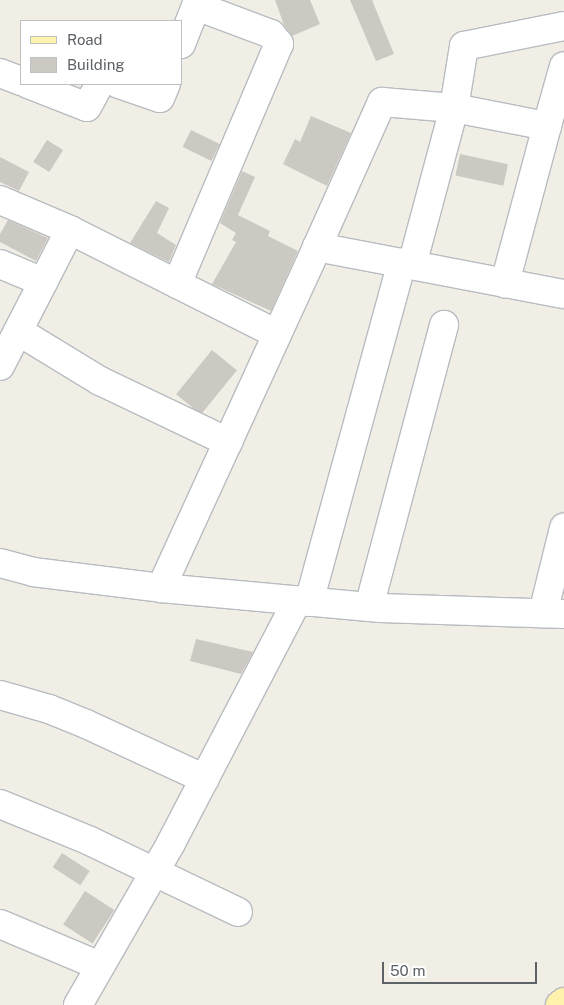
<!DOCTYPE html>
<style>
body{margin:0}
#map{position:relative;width:564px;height:1005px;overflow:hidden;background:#f1eee6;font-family:"Public Sans",sans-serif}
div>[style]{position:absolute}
.building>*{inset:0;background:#ccc9c3;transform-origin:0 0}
.roads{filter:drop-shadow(1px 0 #b8bcc0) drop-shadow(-1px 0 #b8bcc0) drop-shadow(0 1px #b8bcc0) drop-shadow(0 -1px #b8bcc0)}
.minor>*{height:28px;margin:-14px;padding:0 14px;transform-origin:14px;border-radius:14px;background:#fff}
.major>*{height:28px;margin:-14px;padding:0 14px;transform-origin:14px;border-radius:14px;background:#fff2ad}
span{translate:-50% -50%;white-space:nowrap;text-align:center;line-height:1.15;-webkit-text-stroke:5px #fff;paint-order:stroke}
.legend{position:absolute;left:20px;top:20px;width:162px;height:65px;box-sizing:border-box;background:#fff;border:1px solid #bec0c2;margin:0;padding:6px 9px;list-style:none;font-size:15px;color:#5d6267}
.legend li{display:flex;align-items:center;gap:10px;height:25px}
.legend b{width:25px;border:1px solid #bec0c2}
.scale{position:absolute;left:382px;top:962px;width:155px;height:22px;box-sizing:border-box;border:2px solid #5d6267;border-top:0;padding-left:6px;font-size:15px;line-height:18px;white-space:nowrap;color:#5d6267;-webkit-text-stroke:4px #fff;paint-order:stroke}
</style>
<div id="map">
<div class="building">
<div style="clip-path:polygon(275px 0,310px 0,320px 24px,292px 36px,284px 25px)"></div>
<div style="clip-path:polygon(350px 0,372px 0,394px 54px,376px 61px)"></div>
<div style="clip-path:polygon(311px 116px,351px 133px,327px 186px,283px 164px,295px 139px,300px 142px)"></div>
<div style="left:191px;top:130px;width:32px;height:19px;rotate:26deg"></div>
<div style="left:47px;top:140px;width:19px;height:26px;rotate:32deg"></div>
<div style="left:460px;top:154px;width:49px;height:22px;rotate:12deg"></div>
<div style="clip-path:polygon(0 157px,29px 172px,19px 191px,0 182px)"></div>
<div style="clip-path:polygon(242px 171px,255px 177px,238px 215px,270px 231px,268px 236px,298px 251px,271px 311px,212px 284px,236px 242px,232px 240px,236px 233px,220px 223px)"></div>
<div style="clip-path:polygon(156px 201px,169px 208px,157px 233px,176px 245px,169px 262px,130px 243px)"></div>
<div style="clip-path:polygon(8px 220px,48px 238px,36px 261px,0 242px,0 234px)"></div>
<div style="left:212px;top:350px;width:32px;height:57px;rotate:39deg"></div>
<div style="clip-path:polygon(196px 639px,253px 652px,241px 674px,190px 661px)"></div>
<div style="left:62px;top:853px;width:33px;height:17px;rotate:33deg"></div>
<div style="left:85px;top:891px;width:35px;height:40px;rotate:33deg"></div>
</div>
<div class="roads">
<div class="minor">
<div style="left:0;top:73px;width:22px;rotate:21deg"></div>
<div style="left:28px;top:84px;width:63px;rotate:21.3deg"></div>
<div style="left:87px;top:107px;width:26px;rotate:-61deg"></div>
<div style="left:119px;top:84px;width:43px;rotate:18.9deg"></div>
<div style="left:160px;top:98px;width:15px;rotate:-67deg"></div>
<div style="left:547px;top:126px;width:62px;rotate:-74.2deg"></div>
<div style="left:0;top:200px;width:76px;rotate:23.2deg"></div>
<div style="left:317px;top:247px;width:159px;rotate:-65.9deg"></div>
<div style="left:382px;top:102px;width:72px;rotate:4.8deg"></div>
<div style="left:454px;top:108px;width:95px;rotate:11deg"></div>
<div style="left:547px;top:126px;width:163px;rotate:105deg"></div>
<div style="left:0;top:264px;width:47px;rotate:22.7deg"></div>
<div style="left:412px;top:265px;width:163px;rotate:-75deg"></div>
<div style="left:454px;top:108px;width:63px;rotate:-80.8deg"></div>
<div style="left:464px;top:46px;width:102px;rotate:-11.3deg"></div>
<div style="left:177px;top:284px;width:261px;rotate:-67deg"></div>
<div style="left:279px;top:44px;width:13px;rotate:-129deg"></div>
<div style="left:271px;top:34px;width:80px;rotate:-159.5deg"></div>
<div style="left:196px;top:6px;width:41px;rotate:111.5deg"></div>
<div style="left:18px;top:331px;width:96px;rotate:31.4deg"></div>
<div style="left:100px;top:381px;width:142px;rotate:25.5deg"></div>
<div style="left:0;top:366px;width:153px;rotate:-62.8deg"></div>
<div style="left:70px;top:230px;width:232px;rotate:26.7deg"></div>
<div style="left:0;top:563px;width:34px;rotate:15deg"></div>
<div style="left:33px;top:572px;width:129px;rotate:7.1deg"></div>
<div style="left:161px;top:588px;width:220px;rotate:5.2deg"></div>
<div style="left:380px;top:608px;width:184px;rotate:1.9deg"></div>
<div style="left:161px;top:588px;width:375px;rotate:-65.4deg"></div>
<div style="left:317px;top:247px;width:251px;rotate:10.8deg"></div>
<div style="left:309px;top:602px;width:352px;rotate:-74.7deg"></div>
<div style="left:369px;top:607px;width:292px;rotate:-75.1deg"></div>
<div style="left:543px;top:613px;width:88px;rotate:-76.1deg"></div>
<div style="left:0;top:695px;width:51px;rotate:15.9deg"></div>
<div style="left:49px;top:709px;width:40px;rotate:22deg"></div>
<div style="left:86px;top:724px;width:131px;rotate:24.8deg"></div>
<div style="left:0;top:804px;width:97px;rotate:22.3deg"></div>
<div style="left:90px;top:841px;width:164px;rotate:25.6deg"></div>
<div style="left:0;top:924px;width:108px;rotate:22.8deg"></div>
<div style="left:78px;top:1005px;width:187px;rotate:-60.1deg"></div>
<div style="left:171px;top:843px;width:273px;rotate:-62.5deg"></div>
</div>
<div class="major">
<div style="left:560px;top:1005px;width:5px;rotate:-37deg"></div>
</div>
</div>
<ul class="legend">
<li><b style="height:6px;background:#fff2ad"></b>Road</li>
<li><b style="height:14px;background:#ccc9c3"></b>Building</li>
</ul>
<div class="scale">50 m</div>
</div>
